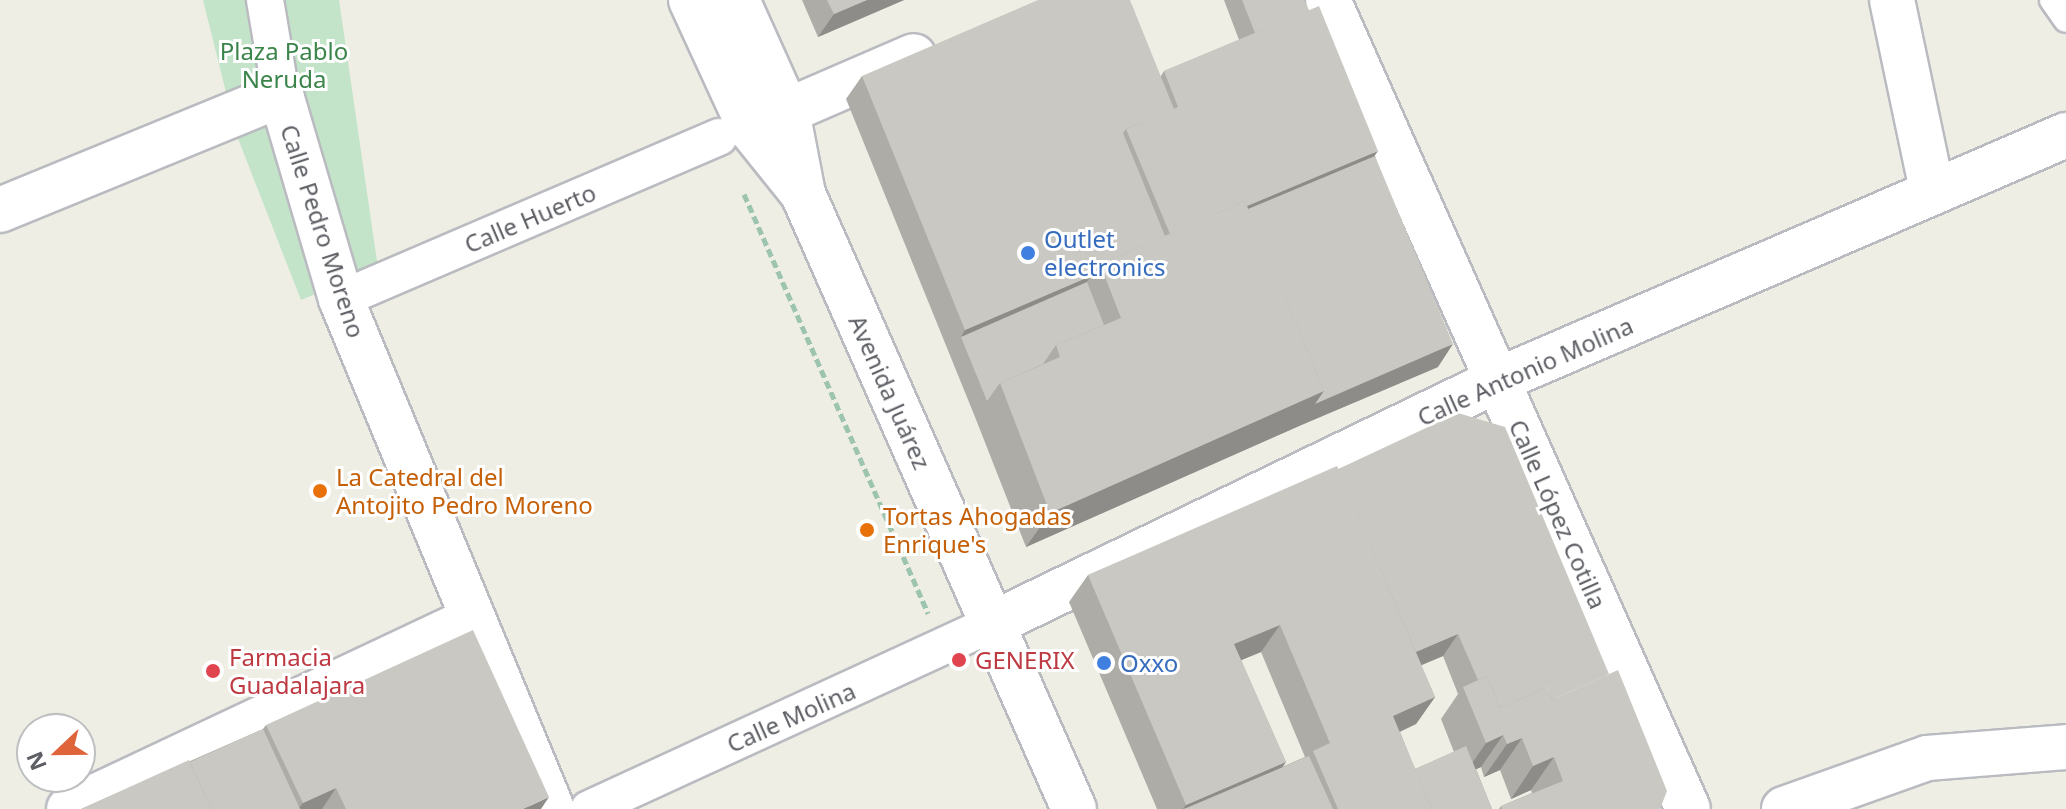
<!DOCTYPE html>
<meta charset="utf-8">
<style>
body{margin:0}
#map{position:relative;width:2066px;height:809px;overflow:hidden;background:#eeeee5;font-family:"Noto Sans",sans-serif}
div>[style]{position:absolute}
.green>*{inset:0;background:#c3e4c9}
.path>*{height:5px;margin-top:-2.5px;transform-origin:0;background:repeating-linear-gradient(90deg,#9dc4af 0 8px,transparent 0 12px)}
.roads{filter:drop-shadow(2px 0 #babbc0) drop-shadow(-2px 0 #babbc0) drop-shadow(0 2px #babbc0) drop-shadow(0 -2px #babbc0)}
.service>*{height:24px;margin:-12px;padding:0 12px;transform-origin:12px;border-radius:12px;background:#fff}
.pedestrian>*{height:36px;margin:-18px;padding:0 18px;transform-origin:18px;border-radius:18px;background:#fff}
.minor>*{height:44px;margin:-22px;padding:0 22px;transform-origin:22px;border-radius:22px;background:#fff}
.secondary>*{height:44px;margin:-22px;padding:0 22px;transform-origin:22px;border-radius:22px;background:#fff}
.wall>*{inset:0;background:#aeaca7}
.shaded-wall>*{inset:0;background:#8d8c88}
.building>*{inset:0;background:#cac8c2}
.dots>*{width:22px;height:22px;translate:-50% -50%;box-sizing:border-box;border:4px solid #fff;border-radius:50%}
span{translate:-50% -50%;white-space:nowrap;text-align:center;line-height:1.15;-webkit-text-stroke:6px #fff;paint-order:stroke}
.park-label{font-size:24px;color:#3b854b}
.street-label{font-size:24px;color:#5d5f65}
.shop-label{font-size:24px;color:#366cbe}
.left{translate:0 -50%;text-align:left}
.food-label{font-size:24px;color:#c56008}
.health-label{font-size:24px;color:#be3a42}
.north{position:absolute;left:16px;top:713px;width:80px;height:80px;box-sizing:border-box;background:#fff;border:2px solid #bebfc1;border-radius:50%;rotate:248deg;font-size:22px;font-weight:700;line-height:32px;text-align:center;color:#5d5f65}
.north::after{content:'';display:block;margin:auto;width:28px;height:36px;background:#df643a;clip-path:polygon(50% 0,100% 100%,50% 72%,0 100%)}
</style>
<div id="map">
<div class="green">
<div style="clip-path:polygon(203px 0,339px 0,378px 268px,301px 300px,237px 136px)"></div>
</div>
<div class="path">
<div style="left:744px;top:194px;width:458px;rotate:66.3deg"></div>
</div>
<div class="roads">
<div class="service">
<div style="left:2052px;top:0;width:24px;rotate:55deg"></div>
</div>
<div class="pedestrian">
<div style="left:265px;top:0;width:96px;rotate:80.4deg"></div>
<div style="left:341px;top:299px;width:411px;rotate:-23.2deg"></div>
<div style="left:589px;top:809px;width:443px;rotate:-24.7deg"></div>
</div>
<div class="minor">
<div style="left:1328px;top:0;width:885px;rotate:66.01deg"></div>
<div style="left:1892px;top:0;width:194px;rotate:78.1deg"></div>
<div style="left:787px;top:111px;width:138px;rotate:-23.4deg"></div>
<div style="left:0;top:210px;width:304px;rotate:-22.3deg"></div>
<div style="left:281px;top:95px;width:213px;rotate:73.6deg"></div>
<div style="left:341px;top:299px;width:552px;rotate:67.52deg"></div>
<div style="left:992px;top:624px;width:562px;rotate:-25.74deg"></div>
<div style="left:1498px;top:380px;width:619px;rotate:-23.33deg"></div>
<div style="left:69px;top:809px;width:446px;rotate:-25.2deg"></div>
<div style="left:1784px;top:809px;width:152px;rotate:-19.6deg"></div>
<div style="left:1927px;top:758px;width:139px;rotate:-4.5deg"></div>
</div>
<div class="secondary">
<div style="left:691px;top:0;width:141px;rotate:65.3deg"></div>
<div style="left:750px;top:128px;width:85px;rotate:51.2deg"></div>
<div style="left:737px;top:0;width:122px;rotate:65.8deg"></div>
<div style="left:787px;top:111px;width:85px;rotate:79.1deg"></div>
<div style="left:803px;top:194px;width:672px;rotate:66.22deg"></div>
</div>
</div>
<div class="wall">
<div style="clip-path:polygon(802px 0,904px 0,818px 37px)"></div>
<div style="clip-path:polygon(1224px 0,1304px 0,1375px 156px,1438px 367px,1299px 426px,1026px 547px,975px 417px,846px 99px,862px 76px,1161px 76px,1164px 71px,1239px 40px)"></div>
<div style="clip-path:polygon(evenodd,1338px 469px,1660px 809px,1499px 809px,1501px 806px,1532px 793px,1531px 790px,1511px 799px,1500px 770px,1484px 777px,1481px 767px,1476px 769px,1492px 809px,1157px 809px,1069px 602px,1088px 575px,1338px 469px,1261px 652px,1305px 757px,1282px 767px,1286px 762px,1241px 660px,1261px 652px,1338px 469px,1443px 656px,1458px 694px,1441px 719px,1454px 752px,1415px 769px,1400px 732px,1416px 724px,1435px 697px,1421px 665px,1443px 656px)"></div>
<div style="clip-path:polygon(266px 725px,541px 809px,81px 809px,263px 729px)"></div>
</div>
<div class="shaded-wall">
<div style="clip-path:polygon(867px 0,904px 0,818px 37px,834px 14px)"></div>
<div style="clip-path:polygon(1378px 151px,1359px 178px,1171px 238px)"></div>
<div style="clip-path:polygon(1091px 276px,1075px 299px,961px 337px,965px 330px)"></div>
<div style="clip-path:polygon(1453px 344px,1438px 367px,1299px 426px,1026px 547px,1050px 513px,1324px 391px)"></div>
<div style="clip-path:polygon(1280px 625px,1261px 652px,1215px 671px,1234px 644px)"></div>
<div style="clip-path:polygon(1458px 634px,1443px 656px,1396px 676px,1412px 653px)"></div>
<div style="clip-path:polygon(1435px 697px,1416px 724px,1374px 743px,1393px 716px)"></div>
<div style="clip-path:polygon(1503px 735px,1481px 767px,1464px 775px,1486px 743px)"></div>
<div style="clip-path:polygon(1522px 738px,1500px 770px,1484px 777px,1507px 744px)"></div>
<div style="clip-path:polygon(1554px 757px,1531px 790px,1511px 799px,1533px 766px)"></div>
<div style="clip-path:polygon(1286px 762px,1267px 789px,1183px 809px,1186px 805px)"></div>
<div style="clip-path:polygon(336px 788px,322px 809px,298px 809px,303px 803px)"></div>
<div style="clip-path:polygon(549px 797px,541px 809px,523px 809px)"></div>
</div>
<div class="building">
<div style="clip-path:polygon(827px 0,867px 0,834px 14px)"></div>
<div style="clip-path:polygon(1038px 0,1130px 0,1174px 109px,1126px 129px,1123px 133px,1165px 236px,1100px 264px,1091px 276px,965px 330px,862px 76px)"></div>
<div style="clip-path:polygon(1242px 0,1304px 0,1309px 11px,1255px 33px)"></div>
<div style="clip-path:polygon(1319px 6px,1378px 151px,1247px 206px,1245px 201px,1170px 234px,1126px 129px,1178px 107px,1164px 71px)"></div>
<div style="clip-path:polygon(1375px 156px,1453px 344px,1315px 404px,1324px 391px,1248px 209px)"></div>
<div style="clip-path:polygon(1245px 201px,1324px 391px,1050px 513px,1000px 383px,1060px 357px,1056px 345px,1121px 318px,1100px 264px)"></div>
<div style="clip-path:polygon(1087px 282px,1104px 325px,1056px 345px,1043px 364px,1000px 383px,987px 401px,961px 337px)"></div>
<div style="clip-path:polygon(1458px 413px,1505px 427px,1609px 674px,1552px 700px,1547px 687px,1500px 708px,1487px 676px,1478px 680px,1458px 634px,1416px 652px,1338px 469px)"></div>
<div style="clip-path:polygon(1337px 466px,1435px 697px,1393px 716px,1432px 809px,1338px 809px,1313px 751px,1330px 743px,1280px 625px,1234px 644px,1286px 762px,1186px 805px,1088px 575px)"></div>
<div style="clip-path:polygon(473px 630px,549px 797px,523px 809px,346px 809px,336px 788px,303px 803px,266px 725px)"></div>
<div style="clip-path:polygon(1618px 670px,1667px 791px,1660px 809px,1502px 809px,1501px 806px,1563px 781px,1554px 757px,1533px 766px,1522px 738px,1507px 744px,1503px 735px,1486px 743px,1463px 687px,1487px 676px,1500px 708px,1547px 687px,1552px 700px)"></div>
<div style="clip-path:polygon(263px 729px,300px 809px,211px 809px,190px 762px)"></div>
<div style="clip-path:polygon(1466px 746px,1492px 809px,1432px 809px,1415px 769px)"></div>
<div style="clip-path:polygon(1309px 756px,1333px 809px,1184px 809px)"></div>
<div style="clip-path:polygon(189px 760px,211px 809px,81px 809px)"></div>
</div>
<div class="dots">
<div style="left:1028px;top:253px;background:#3f7fe0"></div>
<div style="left:320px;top:491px;background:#e8710a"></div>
<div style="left:867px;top:530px;background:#e8710a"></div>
<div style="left:959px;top:660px;background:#e0444e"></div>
<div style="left:1104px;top:663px;background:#3f7fe0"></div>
<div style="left:213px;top:671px;background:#e0444e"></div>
</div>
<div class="park-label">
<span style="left:284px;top:65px">Plaza Pablo<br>Neruda</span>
</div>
<div class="street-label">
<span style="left:530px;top:218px;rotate:-23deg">Calle Huerto</span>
<span style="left:323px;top:231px;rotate:72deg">Calle Pedro Moreno</span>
<span style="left:1525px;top:371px;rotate:-24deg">Calle Antonio Molina</span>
<span style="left:890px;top:392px;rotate:66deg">Avenida Juárez</span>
<span style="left:1558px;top:514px;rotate:66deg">Calle López Cotilla</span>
<span style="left:791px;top:717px;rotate:-24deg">Calle Molina</span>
</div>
<div class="shop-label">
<span class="left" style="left:1044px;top:253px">Outlet<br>electronics</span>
<span class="left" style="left:1120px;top:663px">Oxxo</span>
</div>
<div class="food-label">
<span class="left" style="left:336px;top:491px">La Catedral del<br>Antojito Pedro Moreno</span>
<span class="left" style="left:883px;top:530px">Tortas Ahogadas<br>Enrique's</span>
</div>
<div class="health-label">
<span class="left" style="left:229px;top:671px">Farmacia<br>Guadalajara</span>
<span class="left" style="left:975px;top:660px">GENERIX</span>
</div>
<div class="north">N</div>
</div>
